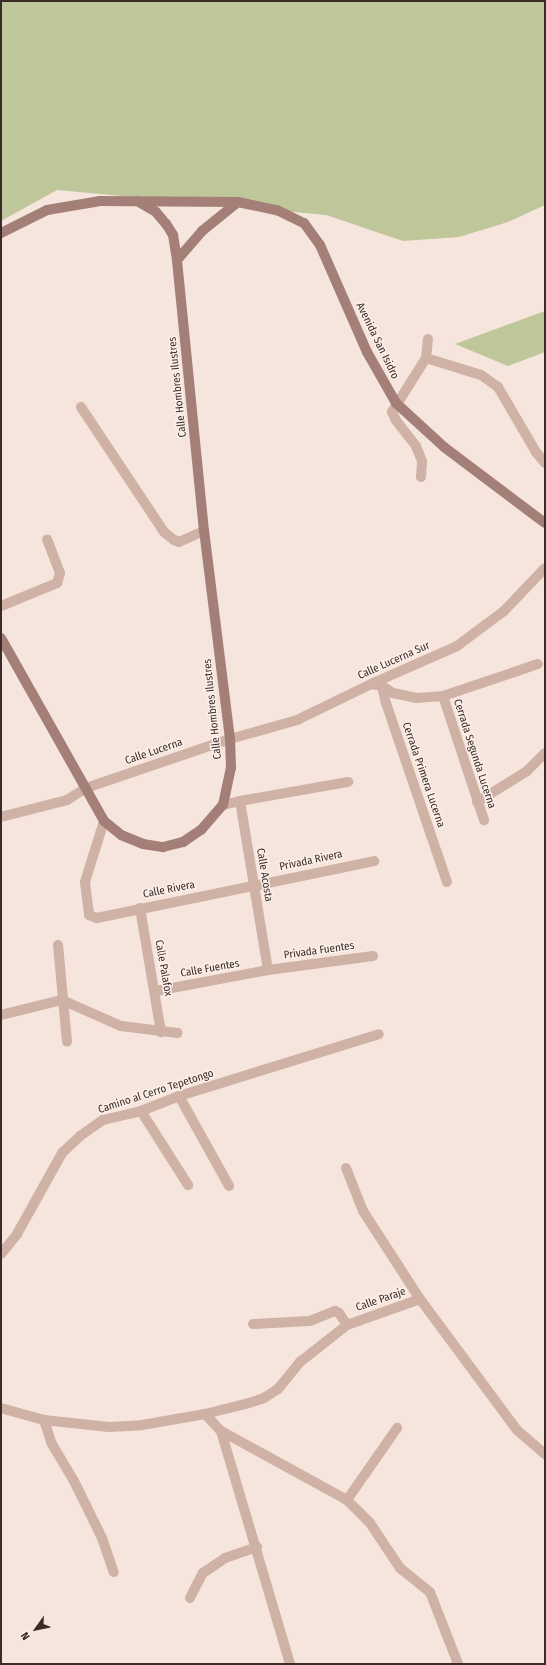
<!DOCTYPE html>
<style>
body{margin:0}
#map{position:relative;width:546px;height:1665px;overflow:hidden;background:#f5e5dc;font-family:"Fira Sans Condensed",sans-serif}
div>[style]{position:absolute}
.green>*{inset:0;background:#bfc69a}
.pedestrian>*{height:10px;margin:-5px;padding:0 5px;transform-origin:5px;border-radius:5px;background:#cfb1a6}
.minor>*{height:10px;margin:-5px;padding:0 5px;transform-origin:5px;border-radius:5px;background:#cfb1a6}
.secondary>*{height:10px;margin:-5px;padding:0 5px;transform-origin:5px;border-radius:5px;background:#a37f77}
span{translate:-50% -50%;white-space:nowrap;text-align:center;line-height:1.15;-webkit-text-stroke:3px #fcf0e9;paint-order:stroke}
.street-label{font-size:11px;color:#3a2a28}
.frame{position:absolute;inset:0;border:2px solid #3a2a28;pointer-events:none}
.north{position:absolute;left:16px;top:1609px;width:40px;height:40px;-webkit-text-stroke:3px #fcf0e9;paint-order:stroke;rotate:237deg;font-size:11px;font-weight:700;line-height:16px;text-align:center;color:#3a2a28}
.north::after{content:'';display:block;margin:auto;width:14px;height:18px;background:#3a2a28;clip-path:polygon(50% 0,100% 100%,50% 72%,0 100%)}
</style>
<div id="map">
<div class="green">
<div style="clip-path:polygon(1px 1px,545px 1px,545px 205px,508px 222px,459px 237px,403px 241px,326px 215px,57px 190px,1px 221px)"></div>
<div style="clip-path:polygon(545px 311px,545px 352px,508px 366px,455px 344px)"></div>
</div>
<div class="pedestrian">
<div style="left:371px;top:684px;width:94px;rotate:-23.8deg"></div>
<div style="left:457px;top:646px;width:59px;rotate:-36.7deg"></div>
<div style="left:504px;top:611px;width:59px;rotate:-46.4deg"></div>
</div>
<div class="minor">
<div style="left:426px;top:358px;width:19px;rotate:-84deg"></div>
<div style="left:81px;top:407px;width:150px;rotate:56.4deg"></div>
<div style="left:164px;top:532px;width:13px;rotate:39deg"></div>
<div style="left:174px;top:540px;width:5px;rotate:22deg"></div>
<div style="left:179px;top:542px;width:27px;rotate:-24deg"></div>
<div style="left:421px;top:477px;width:16px;rotate:-86deg"></div>
<div style="left:422px;top:461px;width:16px;rotate:-112deg"></div>
<div style="left:416px;top:446px;width:33px;rotate:-128deg"></div>
<div style="left:396px;top:420px;width:9px;rotate:-117deg"></div>
<div style="left:392px;top:412px;width:64px;rotate:-57.8deg"></div>
<div style="left:426px;top:358px;width:58px;rotate:17.2deg"></div>
<div style="left:481px;top:375px;width:21px;rotate:35deg"></div>
<div style="left:498px;top:387px;width:75px;rotate:59.7deg"></div>
<div style="left:536px;top:452px;width:14px;rotate:51deg"></div>
<div style="left:1px;top:606px;width:61px;rotate:-22.3deg"></div>
<div style="left:57px;top:583px;width:10px;rotate:-73deg"></div>
<div style="left:60px;top:573px;width:36px;rotate:-111deg"></div>
<div style="left:382px;top:686px;width:13px;rotate:32deg"></div>
<div style="left:393px;top:693px;width:24px;rotate:12deg"></div>
<div style="left:416px;top:698px;width:27px;rotate:-4deg"></div>
<div style="left:443px;top:696px;width:100px;rotate:-18.6deg"></div>
<div style="left:443px;top:696px;width:131px;rotate:71.7deg"></div>
<div style="left:240px;top:801px;width:110px;rotate:-10deg"></div>
<div style="left:477px;top:802px;width:59px;rotate:-31.8deg"></div>
<div style="left:527px;top:771px;width:25px;rotate:-45deg"></div>
<div style="left:223px;top:805px;width:17px;rotate:-13deg"></div>
<div style="left:240px;top:801px;width:171px;rotate:80.6deg"></div>
<div style="left:1px;top:817px;width:68px;rotate:-14.4deg"></div>
<div style="left:67px;top:800px;width:22px;rotate:-32deg"></div>
<div style="left:86px;top:788px;width:152px;rotate:-18.8deg"></div>
<div style="left:230px;top:739px;width:70px;rotate:-15.8deg"></div>
<div style="left:297px;top:720px;width:82px;rotate:-25.9deg"></div>
<div style="left:371px;top:684px;width:11px;rotate:10deg"></div>
<div style="left:382px;top:686px;width:17px;rotate:77deg"></div>
<div style="left:386px;top:703px;width:189px;rotate:71.2deg"></div>
<div style="left:104px;top:821px;width:64px;rotate:107.3deg"></div>
<div style="left:85px;top:882px;width:33px;rotate:83deg"></div>
<div style="left:89px;top:915px;width:9px;rotate:21deg"></div>
<div style="left:97px;top:918px;width:283px;rotate:-11.6deg"></div>
<div style="left:140px;top:908px;width:126px;rotate:80.4deg"></div>
<div style="left:58px;top:945px;width:97px;rotate:84.7deg"></div>
<div style="left:156px;top:991px;width:114px;rotate:-10.6deg"></div>
<div style="left:268px;top:970px;width:106px;rotate:-7.6deg"></div>
<div style="left:1px;top:1015px;width:63px;rotate:-13.8deg"></div>
<div style="left:62px;top:1000px;width:64px;rotate:23.8deg"></div>
<div style="left:121px;top:1026px;width:57px;rotate:7deg"></div>
<div style="left:179px;top:1096px;width:103px;rotate:60.9deg"></div>
<div style="left:141px;top:1111px;width:88px;rotate:57.6deg"></div>
<div style="left:346px;top:1168px;width:46px;rotate:68.4deg"></div>
<div style="left:363px;top:1211px;width:105px;rotate:57.1deg"></div>
<div style="left:1px;top:1254px;width:26px;rotate:-51deg"></div>
<div style="left:17px;top:1234px;width:93px;rotate:-60.9deg"></div>
<div style="left:62px;top:1153px;width:25px;rotate:-43deg"></div>
<div style="left:80px;top:1136px;width:28px;rotate:-35deg"></div>
<div style="left:103px;top:1120px;width:39px;rotate:-13deg"></div>
<div style="left:141px;top:1111px;width:41px;rotate:-21.5deg"></div>
<div style="left:179px;top:1096px;width:209px;rotate:-17.2deg"></div>
<div style="left:253px;top:1324px;width:57px;rotate:-3deg"></div>
<div style="left:310px;top:1321px;width:27px;rotate:-22deg"></div>
<div style="left:335px;top:1311px;width:4px;rotate:27deg"></div>
<div style="left:339px;top:1313px;width:14px;rotate:56deg"></div>
<div style="left:1px;top:1408px;width:45px;rotate:15.6deg"></div>
<div style="left:44px;top:1420px;width:65px;rotate:6.1deg"></div>
<div style="left:109px;top:1427px;width:33px;rotate:-3deg"></div>
<div style="left:142px;top:1425px;width:64px;rotate:-9.9deg"></div>
<div style="left:205px;top:1414px;width:45px;rotate:-14deg"></div>
<div style="left:249px;top:1403px;width:16px;rotate:-18deg"></div>
<div style="left:264px;top:1398px;width:17px;rotate:-33deg"></div>
<div style="left:278px;top:1389px;width:35px;rotate:-51deg"></div>
<div style="left:300px;top:1362px;width:60px;rotate:-38.2deg"></div>
<div style="left:347px;top:1325px;width:77px;rotate:-19.6deg"></div>
<div style="left:420px;top:1299px;width:163px;rotate:53.5deg"></div>
<div style="left:517px;top:1430px;width:37px;rotate:41deg"></div>
<div style="left:205px;top:1414px;width:23px;rotate:47deg"></div>
<div style="left:221px;top:1431px;width:144px;rotate:28.7deg"></div>
<div style="left:347px;top:1500px;width:88px;rotate:-55.2deg"></div>
<div style="left:44px;top:1420px;width:25px;rotate:72deg"></div>
<div style="left:52px;top:1444px;width:43px;rotate:59.3deg"></div>
<div style="left:74px;top:1481px;width:64px;rotate:63.8deg"></div>
<div style="left:102px;top:1538px;width:36px;rotate:71deg"></div>
<div style="left:221px;top:1431px;width:243px;rotate:73.5deg"></div>
<div style="left:347px;top:1500px;width:33px;rotate:45deg"></div>
<div style="left:370px;top:1523px;width:54px;rotate:56.3deg"></div>
<div style="left:400px;top:1568px;width:38px;rotate:39deg"></div>
<div style="left:430px;top:1592px;width:77px;rotate:68.7deg"></div>
<div style="left:190px;top:1598px;width:28px;rotate:-63deg"></div>
<div style="left:203px;top:1573px;width:27px;rotate:-34deg"></div>
<div style="left:225px;top:1558px;width:34px;rotate:-19deg"></div>
</div>
<div class="secondary">
<div style="left:1px;top:233px;width:51px;rotate:-26.6deg"></div>
<div style="left:47px;top:210px;width:54px;rotate:-9.6deg"></div>
<div style="left:100px;top:201px;width:138px;rotate:0.4deg"></div>
<div style="left:238px;top:202px;width:40px;rotate:12deg"></div>
<div style="left:277px;top:210px;width:30px;rotate:26deg"></div>
<div style="left:304px;top:223px;width:27px;rotate:54deg"></div>
<div style="left:320px;top:245px;width:117px;rotate:66.3deg"></div>
<div style="left:367px;top:352px;width:59px;rotate:60.4deg"></div>
<div style="left:396px;top:403px;width:65px;rotate:42.5deg"></div>
<div style="left:444px;top:447px;width:126px;rotate:37deg"></div>
<div style="left:177px;top:260px;width:38px;rotate:-49deg"></div>
<div style="left:202px;top:231px;width:46px;rotate:-38.9deg"></div>
<div style="left:1px;top:638px;width:210px;rotate:60.6deg"></div>
<div style="left:104px;top:821px;width:22px;rotate:39deg"></div>
<div style="left:121px;top:835px;width:24px;rotate:22deg"></div>
<div style="left:143px;top:844px;width:20px;rotate:9deg"></div>
<div style="left:163px;top:847px;width:21px;rotate:-14deg"></div>
<div style="left:183px;top:842px;width:22px;rotate:-34deg"></div>
<div style="left:201px;top:830px;width:33px;rotate:-49deg"></div>
<div style="left:223px;top:805px;width:39px;rotate:-78deg"></div>
<div style="left:231px;top:767px;width:28px;rotate:-92deg"></div>
<div style="left:230px;top:739px;width:210px;rotate:-97.1deg"></div>
<div style="left:204px;top:531px;width:272px;rotate:-95.7deg"></div>
<div style="left:177px;top:260px;width:25px;rotate:-99deg"></div>
<div style="left:173px;top:235px;width:13px;rotate:-122deg"></div>
<div style="left:166px;top:224px;width:16px;rotate:-130deg"></div>
<div style="left:156px;top:212px;width:22px;rotate:-150deg"></div>
</div>
<div class="street-label">
<span style="left:377px;top:341px;rotate:64deg">Avenida San Isidro</span>
<span style="left:178px;top:387px;rotate:-96deg">Calle Hombres Ilustres</span>
<span style="left:394px;top:661px;rotate:-24deg">Calle Lucerna Sur</span>
<span style="left:213px;top:709px;rotate:-96deg">Calle Hombres Ilustres</span>
<span style="left:154px;top:752px;rotate:-19deg">Calle Lucerna</span>
<span style="left:474px;top:754px;rotate:72deg">Cerrada Segunda Lucerna</span>
<span style="left:423px;top:775px;rotate:71deg">Cerrada Primera Lucerna</span>
<span style="left:311px;top:861px;rotate:-12deg">Privada Rivera</span>
<span style="left:264px;top:875px;rotate:81deg">Calle Acosta</span>
<span style="left:169px;top:890px;rotate:-11deg">Calle Rivera</span>
<span style="left:319px;top:951px;rotate:-8deg">Privada Fuentes</span>
<span style="left:163px;top:968px;rotate:80deg">Calle Palafox</span>
<span style="left:210px;top:969px;rotate:-10deg">Calle Fuentes</span>
<span style="left:156px;top:1092px;rotate:-18deg">Camino al Cerro Tepetongo</span>
<span style="left:381px;top:1300px;rotate:-19deg">Calle Paraje</span>
</div>
<div class="frame"></div>
<div class="north">N</div>
</div>
